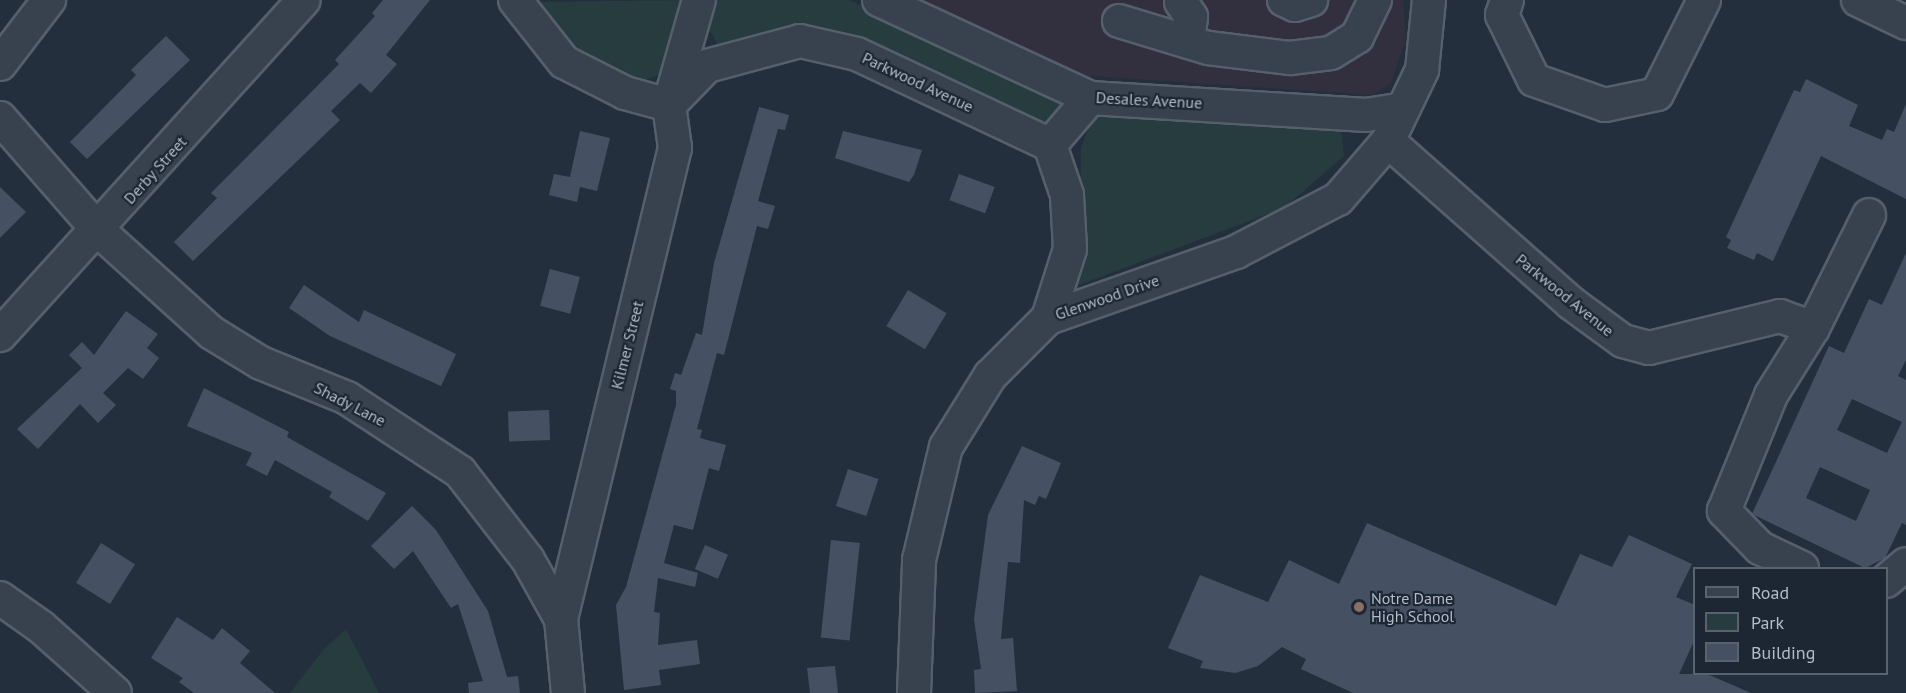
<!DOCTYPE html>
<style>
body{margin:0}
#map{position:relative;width:1906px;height:693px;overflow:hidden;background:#242f3e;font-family:"PT Sans",sans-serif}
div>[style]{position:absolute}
.medical>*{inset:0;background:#32303f}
.green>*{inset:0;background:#263c3f}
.building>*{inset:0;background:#455162;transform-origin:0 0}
.roads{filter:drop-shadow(2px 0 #565f6c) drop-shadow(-2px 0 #565f6c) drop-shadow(0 2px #565f6c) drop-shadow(0 -2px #565f6c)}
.minor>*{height:32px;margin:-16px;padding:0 16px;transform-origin:16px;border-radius:16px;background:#38414e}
.dots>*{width:16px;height:16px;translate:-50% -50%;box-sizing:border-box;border:3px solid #1d2633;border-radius:50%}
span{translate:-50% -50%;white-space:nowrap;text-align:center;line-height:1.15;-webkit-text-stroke:4.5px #1d2633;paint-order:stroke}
.street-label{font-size:16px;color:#b4bcc9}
.poi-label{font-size:16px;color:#b4bcc9}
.left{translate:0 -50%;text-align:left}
.legend{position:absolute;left:1693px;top:567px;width:195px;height:108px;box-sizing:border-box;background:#1d2633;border:2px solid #59626f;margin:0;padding:8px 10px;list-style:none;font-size:18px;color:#b4bcc9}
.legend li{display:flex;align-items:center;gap:12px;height:30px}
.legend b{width:30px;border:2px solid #59626f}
</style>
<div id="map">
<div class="medical">
<div style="clip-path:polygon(914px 0,1403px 0,1406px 38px,1391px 83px,1373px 95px,1078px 75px)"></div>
</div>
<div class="green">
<div style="clip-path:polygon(685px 0,659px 75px,631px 85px,557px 36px,536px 2px)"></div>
<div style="clip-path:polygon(719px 0,849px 0,1028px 84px,1070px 106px,1069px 116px,1045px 126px,842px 36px,720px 48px,707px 26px)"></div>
<div style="clip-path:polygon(1109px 108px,1329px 124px,1342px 134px,1344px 156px,1284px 208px,1079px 285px,1081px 147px,1094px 115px)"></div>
<div style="clip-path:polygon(346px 629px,379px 693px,290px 693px,323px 650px)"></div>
</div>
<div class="building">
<div style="clip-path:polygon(383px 0,430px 0,386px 55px,397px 64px,371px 93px,360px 83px,331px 111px,340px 120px,193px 261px,174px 242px,217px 198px,211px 193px,339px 64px,335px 60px,375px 16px,372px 13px)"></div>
<div style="clip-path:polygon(166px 36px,190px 60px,87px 159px,70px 142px,136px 75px,131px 70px)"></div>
<div style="clip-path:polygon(1806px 79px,1858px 105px,1849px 126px,1882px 140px,1887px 129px,1894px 132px,1906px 104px,1906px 199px,1821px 156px,1773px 261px,1757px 253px,1754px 260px,1727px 248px,1731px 240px,1726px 237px,1794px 90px,1800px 92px)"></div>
<div style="clip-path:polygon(759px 107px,789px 115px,785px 130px,778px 129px,758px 201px,775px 206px,768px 229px,757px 226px,724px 355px,717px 353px,697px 429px,702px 430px,700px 438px,726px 445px,719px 471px,709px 468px,693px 530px,674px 525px,664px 563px,698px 573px,695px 587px,658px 578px,654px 612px,660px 613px,658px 645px,697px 640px,700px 664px,659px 670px,661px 685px,624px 690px,616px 605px,626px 587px,676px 405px,676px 391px,670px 389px,675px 373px,681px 375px,696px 333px,702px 335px,714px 263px)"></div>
<div style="clip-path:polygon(580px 131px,610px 138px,597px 191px,580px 187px,577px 202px,549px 195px,554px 174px,570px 177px)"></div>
<div style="clip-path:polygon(843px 131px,922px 150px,914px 175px,909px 182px,835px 158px)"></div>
<div style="left:959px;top:174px;width:38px;height:28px;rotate:20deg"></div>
<div style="clip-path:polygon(0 187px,26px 212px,0 238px)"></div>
<div style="clip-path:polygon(evenodd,1906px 253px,1906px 360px,1898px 376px,1906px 380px,1906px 525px,1902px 523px,1885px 558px,1865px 568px,1752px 514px,1829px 346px,1844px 353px,1869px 299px,1882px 305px,1906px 253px,1852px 399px,1902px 422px,1887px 453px,1837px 430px,1852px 399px,1906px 253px,1820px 467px,1870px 490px,1856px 521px,1806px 498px,1820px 467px)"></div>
<div style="left:550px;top:269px;width:31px;height:38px;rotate:15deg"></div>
<div style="clip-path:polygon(304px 285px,359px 322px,364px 310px,456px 354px,441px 386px,330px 336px,289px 308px)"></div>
<div style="left:908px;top:290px;width:45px;height:42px;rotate:31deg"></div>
<div style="clip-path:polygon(126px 311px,158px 334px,147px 348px,159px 358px,143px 379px,128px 368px,103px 393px,116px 405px,98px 423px,80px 404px,38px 449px,17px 429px,82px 368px,69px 355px,82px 342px,94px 355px)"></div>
<div style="clip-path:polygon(204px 388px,289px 432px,287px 437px,386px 493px,368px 521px,329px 497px,332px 492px,275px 460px,267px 476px,246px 465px,252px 453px,187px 426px)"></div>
<div style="left:549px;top:410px;width:30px;height:41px;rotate:88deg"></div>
<div style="clip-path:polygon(1022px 446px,1061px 463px,1046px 499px,1039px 496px,1035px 505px,1024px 500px,1020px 563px,1008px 562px,1001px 639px,1013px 638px,1017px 691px,975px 693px,974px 670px,981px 669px,974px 619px,988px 515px)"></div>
<div style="left:848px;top:469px;width:32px;height:39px;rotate:18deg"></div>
<div style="clip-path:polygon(412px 506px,436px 530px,488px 611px,507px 677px,518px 676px,520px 693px,469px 693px,468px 683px,483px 681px,458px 604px,451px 608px,413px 551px,394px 569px,371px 546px)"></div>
<div style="clip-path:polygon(1367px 523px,1556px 606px,1580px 554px,1612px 567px,1629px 535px,1692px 564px,1676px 597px,1695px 605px,1695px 639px,1679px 674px,1707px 674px,1751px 693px,1353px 693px,1301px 669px,1306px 659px,1282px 647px,1258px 666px,1235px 673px,1200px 668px,1203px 661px,1168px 648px,1200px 575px,1268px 602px,1289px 560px,1339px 584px)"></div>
<div style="left:831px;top:540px;width:29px;height:98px;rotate:6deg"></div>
<div style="left:101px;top:543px;width:40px;height:47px;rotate:32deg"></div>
<div style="left:705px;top:545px;width:25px;height:26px;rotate:23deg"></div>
<div style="clip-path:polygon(177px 617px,213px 640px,222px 628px,250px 651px,240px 663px,275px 693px,194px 693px,179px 682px,183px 678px,151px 658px)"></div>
<div style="clip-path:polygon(835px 666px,838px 693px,810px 693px,807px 668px)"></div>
</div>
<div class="roads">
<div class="minor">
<div style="left:515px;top:0;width:79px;rotate:51.7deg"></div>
<div style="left:564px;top:62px;width:68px;rotate:26.9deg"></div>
<div style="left:625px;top:93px;width:46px;rotate:15.3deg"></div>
<div style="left:669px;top:105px;width:54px;rotate:-45.7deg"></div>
<div style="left:707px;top:66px;width:96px;rotate:-15deg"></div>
<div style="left:800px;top:41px;width:58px;rotate:12.8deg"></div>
<div style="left:857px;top:54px;width:213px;rotate:25.2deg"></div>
<div style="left:879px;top:0;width:233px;rotate:24.9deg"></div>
<div style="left:1090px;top:98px;width:277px;rotate:3.5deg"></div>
<div style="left:1366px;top:115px;width:37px;rotate:-9deg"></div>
<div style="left:1284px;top:0;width:12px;rotate:24deg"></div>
<div style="left:1295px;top:5px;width:17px;rotate:-17deg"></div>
<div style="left:1507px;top:0;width:16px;rotate:108deg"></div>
<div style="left:1502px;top:15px;width:72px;rotate:63.8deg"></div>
<div style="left:1534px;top:80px;width:75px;rotate:19.4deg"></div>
<div style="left:1605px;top:105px;width:53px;rotate:-11.9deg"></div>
<div style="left:1657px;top:94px;width:105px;rotate:-63.4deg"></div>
<div style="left:1858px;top:0;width:53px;rotate:25.6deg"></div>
<div style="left:1181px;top:2px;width:18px;rotate:56deg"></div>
<div style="left:1191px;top:17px;width:25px;rotate:97deg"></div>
<div style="left:1119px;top:21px;width:93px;rotate:16.9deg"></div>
<div style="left:1208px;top:48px;width:83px;rotate:7deg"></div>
<div style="left:1290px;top:58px;width:41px;rotate:-7deg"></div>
<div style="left:1331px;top:53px;width:31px;rotate:-32deg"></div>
<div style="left:1357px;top:37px;width:41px;rotate:-64.1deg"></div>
<div style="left:0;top:64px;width:81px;rotate:-52.6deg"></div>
<div style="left:0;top:118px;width:150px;rotate:48.8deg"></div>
<div style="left:99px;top:231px;width:152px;rotate:42.1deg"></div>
<div style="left:212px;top:333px;width:57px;rotate:31.5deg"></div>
<div style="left:261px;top:363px;width:93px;rotate:22.1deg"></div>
<div style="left:347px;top:398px;width:135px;rotate:33.2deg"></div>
<div style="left:460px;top:472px;width:111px;rotate:52.3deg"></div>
<div style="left:528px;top:560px;width:68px;rotate:60.8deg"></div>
<div style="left:1388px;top:141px;width:244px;rotate:41.5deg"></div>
<div style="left:1571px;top:303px;width:64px;rotate:36.2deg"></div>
<div style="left:1623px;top:341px;width:27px;rotate:15deg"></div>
<div style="left:1649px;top:348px;width:135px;rotate:-13.7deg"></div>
<div style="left:1780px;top:316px;width:35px;rotate:20deg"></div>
<div style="left:1050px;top:145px;width:62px;rotate:-49.6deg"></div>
<div style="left:1048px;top:318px;width:72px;rotate:-72.3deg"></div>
<div style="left:1070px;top:249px;width:54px;rotate:-93.2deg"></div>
<div style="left:1067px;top:195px;width:53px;rotate:-108.8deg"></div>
<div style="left:0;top:335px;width:452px;rotate:-47.8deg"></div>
<div style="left:1802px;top:568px;width:47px;rotate:-154.5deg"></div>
<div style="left:1760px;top:548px;width:52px;rotate:-134.2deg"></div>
<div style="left:1724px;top:511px;width:125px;rotate:-67.9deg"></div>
<div style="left:1771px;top:395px;width:79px;rotate:-57.9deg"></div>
<div style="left:1813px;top:328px;width:126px;rotate:-63.6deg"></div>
<div style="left:1886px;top:581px;width:26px;rotate:-40deg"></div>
<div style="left:0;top:598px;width:50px;rotate:35.3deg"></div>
<div style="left:41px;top:627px;width:99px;rotate:41.7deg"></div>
<div style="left:568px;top:693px;width:74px;rotate:-95.4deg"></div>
<div style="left:561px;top:619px;width:485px;rotate:-76.4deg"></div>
<div style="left:675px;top:148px;width:43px;rotate:-97.9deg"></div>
<div style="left:669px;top:105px;width:109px;rotate:-74.1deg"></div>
<div style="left:914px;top:693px;width:133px;rotate:-87.8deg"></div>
<div style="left:919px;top:560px;width:116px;rotate:-76.6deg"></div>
<div style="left:946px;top:447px;width:84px;rotate:-58.2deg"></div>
<div style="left:990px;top:376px;width:82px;rotate:-45deg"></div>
<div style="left:1048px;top:318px;width:199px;rotate:-19.3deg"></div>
<div style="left:1236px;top:252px;width:115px;rotate:-27.5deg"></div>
<div style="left:1338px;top:199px;width:77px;rotate:-49.2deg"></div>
<div style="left:1388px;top:141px;width:79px;rotate:-64.4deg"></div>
<div style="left:1422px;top:70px;width:70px;rotate:-84.3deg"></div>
</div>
</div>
<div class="dots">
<div style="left:1359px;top:607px;background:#8d6e63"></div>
</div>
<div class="street-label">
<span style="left:918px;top:82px;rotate:25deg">Parkwood Avenue</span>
<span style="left:1149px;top:100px;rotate:3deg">Desales Avenue</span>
<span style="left:155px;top:170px;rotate:-48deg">Derby Street</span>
<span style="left:1565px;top:295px;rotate:39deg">Parkwood Avenue</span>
<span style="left:1107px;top:297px;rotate:-19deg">Glenwood Drive</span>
<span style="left:627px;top:345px;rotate:-76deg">Kilmer Street</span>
<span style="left:350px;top:404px;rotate:27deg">Shady Lane</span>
</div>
<div class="poi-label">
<span class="left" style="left:1371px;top:607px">Notre Dame<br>High School</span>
</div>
<ul class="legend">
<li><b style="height:8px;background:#38414e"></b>Road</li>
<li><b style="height:16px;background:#263c3f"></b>Park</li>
<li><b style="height:16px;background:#455162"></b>Building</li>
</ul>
</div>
